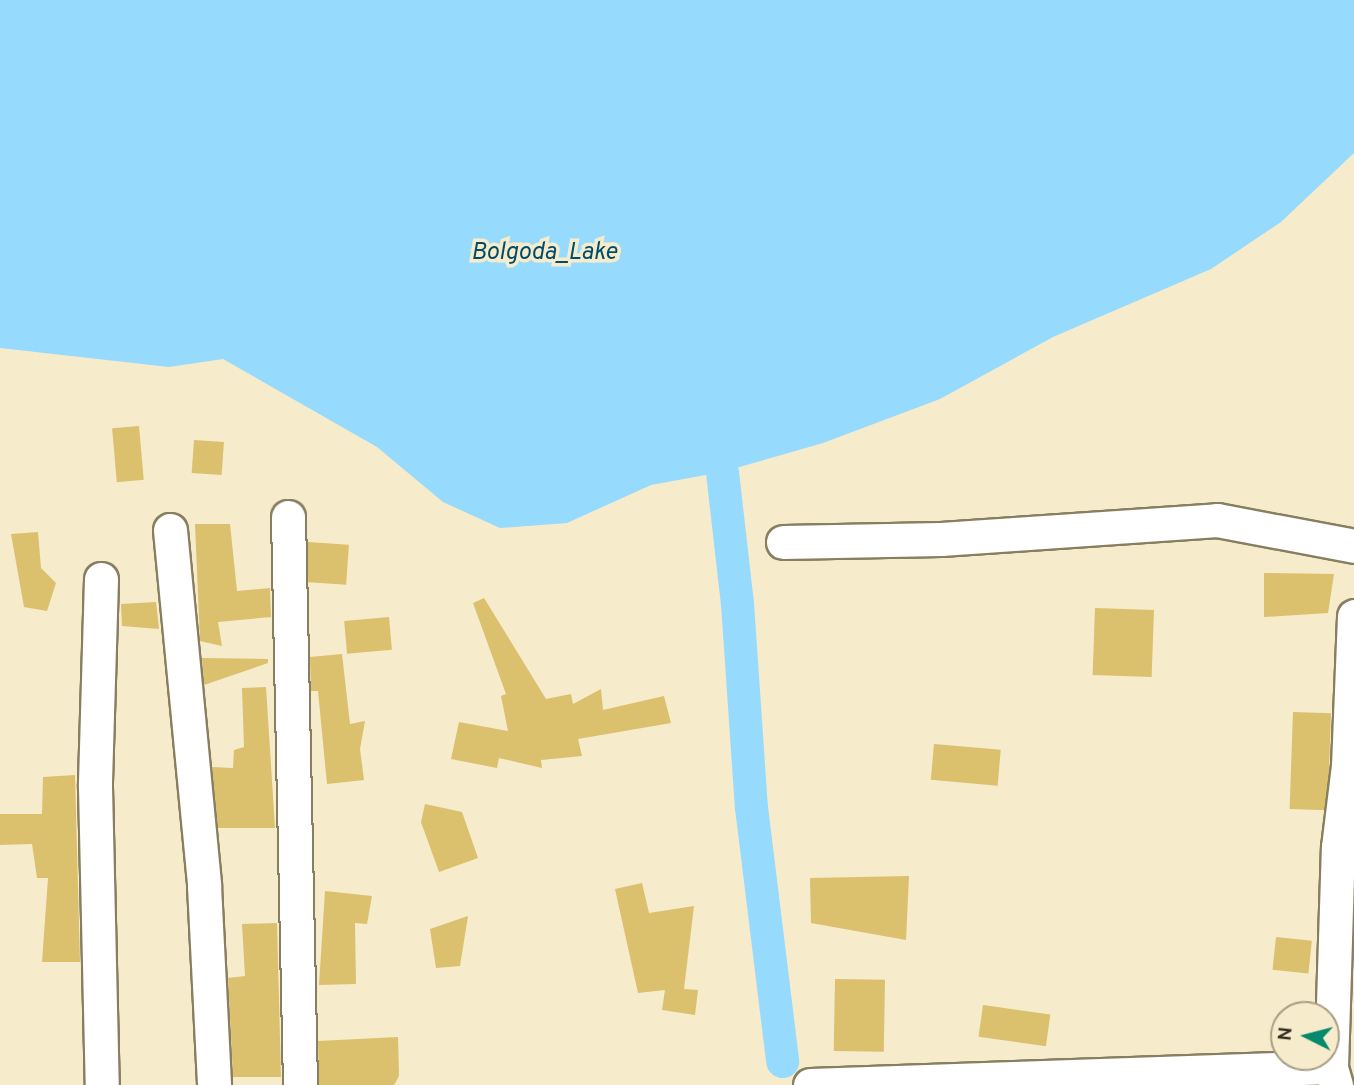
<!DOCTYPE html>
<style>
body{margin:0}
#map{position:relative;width:1354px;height:1085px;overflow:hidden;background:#f6ebca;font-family:Overpass,sans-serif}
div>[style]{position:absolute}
.water>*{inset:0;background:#96dafe}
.canal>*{height:33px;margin:-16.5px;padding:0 16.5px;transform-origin:16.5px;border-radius:16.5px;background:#96dafe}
.building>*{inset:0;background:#dbc06e;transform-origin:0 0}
.roads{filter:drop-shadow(2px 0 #887e60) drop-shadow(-2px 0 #887e60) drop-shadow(0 2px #887e60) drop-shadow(0 -2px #887e60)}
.minor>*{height:33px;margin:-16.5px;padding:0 16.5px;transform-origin:16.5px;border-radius:16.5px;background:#fff}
span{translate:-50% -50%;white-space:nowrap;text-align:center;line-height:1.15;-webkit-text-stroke:7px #f6ebca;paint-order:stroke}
.water-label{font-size:24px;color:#004d6b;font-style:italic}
.north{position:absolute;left:1270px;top:1001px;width:70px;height:70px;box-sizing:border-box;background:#f6ebca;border:2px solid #a79f86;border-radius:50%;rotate:276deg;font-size:19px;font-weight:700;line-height:28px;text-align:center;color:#302c20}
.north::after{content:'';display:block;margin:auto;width:24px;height:32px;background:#07896d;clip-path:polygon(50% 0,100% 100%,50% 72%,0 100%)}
</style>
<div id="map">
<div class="water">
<div style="clip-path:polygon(0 0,1354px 0,1354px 153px,1281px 222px,1211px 269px,1053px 337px,940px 399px,823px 443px,722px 472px,651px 485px,567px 523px,500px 528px,443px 502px,377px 447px,223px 359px,169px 367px,0 348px)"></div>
</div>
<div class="canal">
<div style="left:722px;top:472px;width:132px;rotate:83.5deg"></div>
<div style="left:737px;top:603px;width:204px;rotate:86.1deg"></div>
<div style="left:751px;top:807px;width:256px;rotate:83deg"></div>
</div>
<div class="building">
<div style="left:139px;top:426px;width:54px;height:27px;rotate:85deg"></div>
<div style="left:194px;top:440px;width:30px;height:33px;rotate:4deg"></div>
<div style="clip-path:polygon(195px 524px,230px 524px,237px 591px,270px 588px,271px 617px,218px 622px,222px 646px,200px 641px)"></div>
<div style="clip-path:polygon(38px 532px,41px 568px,56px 583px,47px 611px,24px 607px,11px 534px)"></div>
<div style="left:308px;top:542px;width:41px;height:40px;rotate:4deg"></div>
<div style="clip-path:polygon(1264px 573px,1334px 574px,1328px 613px,1264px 617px)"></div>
<div style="clip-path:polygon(484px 598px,546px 699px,571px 694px,573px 704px,601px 689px,603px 710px,664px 696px,671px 723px,578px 739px,582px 756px,541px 760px,542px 768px,499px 758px,497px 768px,451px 759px,459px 722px,508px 731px,501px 696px,506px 694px,473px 603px)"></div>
<div style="clip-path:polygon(156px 602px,159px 629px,122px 626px,121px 604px)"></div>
<div style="left:1095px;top:608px;width:59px;height:67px;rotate:2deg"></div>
<div style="left:389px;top:617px;width:33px;height:45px;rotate:85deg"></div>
<div style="clip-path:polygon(342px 654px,350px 724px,365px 721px,360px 749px,364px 780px,327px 784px,318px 691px,311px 691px,310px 657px)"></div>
<div style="clip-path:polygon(202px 658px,268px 659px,268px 663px,204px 685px)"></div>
<div style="clip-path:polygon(266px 687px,275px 828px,218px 828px,212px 767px,233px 768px,234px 750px,244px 747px,242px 688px)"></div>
<div style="left:1293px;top:712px;width:38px;height:97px;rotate:2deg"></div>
<div style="left:934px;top:744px;width:67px;height:36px;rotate:5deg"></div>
<div style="clip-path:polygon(75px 775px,80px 962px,42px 962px,48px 878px,37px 878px,32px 844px,0 845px,0 814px,42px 814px,43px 777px)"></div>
<div style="clip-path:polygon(425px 804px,462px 812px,478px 858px,439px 872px,421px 822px)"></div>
<div style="clip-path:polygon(909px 876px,906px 940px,811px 923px,810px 878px)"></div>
<div style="clip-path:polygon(642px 883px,649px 913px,694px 906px,684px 989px,698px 990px,695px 1015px,662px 1010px,665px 990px,638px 993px,615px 889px)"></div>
<div style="clip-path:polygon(325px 891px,372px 896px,367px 924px,355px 923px,356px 984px,319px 985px)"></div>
<div style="clip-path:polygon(468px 916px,460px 966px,436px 968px,430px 929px)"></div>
<div style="clip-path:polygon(277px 923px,281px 1077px,233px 1077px,228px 978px,245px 976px,242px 924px)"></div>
<div style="left:1276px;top:937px;width:36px;height:33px;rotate:6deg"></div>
<div style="left:835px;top:979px;width:50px;height:72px;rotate:1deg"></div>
<div style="left:983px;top:1005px;width:68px;height:32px;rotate:8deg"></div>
<div style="clip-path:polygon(398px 1037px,399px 1076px,394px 1085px,319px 1085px,318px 1041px)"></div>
</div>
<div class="roads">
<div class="minor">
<div style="left:288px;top:517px;width:568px;rotate:88.79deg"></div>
<div style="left:170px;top:530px;width:358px;rotate:84.5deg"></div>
<div style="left:204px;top:886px;width:199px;rotate:87.1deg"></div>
<div style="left:783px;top:542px;width:158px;rotate:-1.1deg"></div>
<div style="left:941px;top:539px;width:277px;rotate:-3.9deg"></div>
<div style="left:1217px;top:520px;width:139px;rotate:10.7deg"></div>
<div style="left:101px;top:579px;width:208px;rotate:91.7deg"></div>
<div style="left:95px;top:787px;width:298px;rotate:88.7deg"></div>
<div style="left:810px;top:1085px;width:521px;rotate:-1.98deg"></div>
<div style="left:1336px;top:1085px;width:19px;rotate:-106deg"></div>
<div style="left:1331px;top:1067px;width:220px;rotate:-88.2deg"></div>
<div style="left:1338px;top:847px;width:82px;rotate:-83deg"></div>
<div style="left:1348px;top:766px;width:150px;rotate:-87.7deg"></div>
</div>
</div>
<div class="water-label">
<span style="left:544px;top:254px">Bolgoda_Lake</span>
</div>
<div class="north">N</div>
</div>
